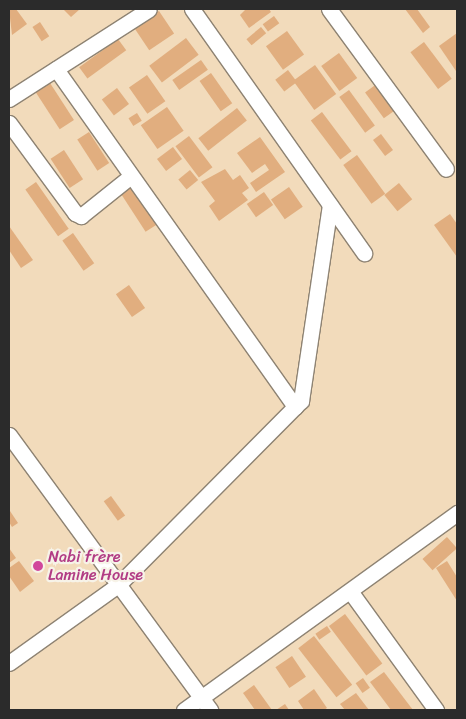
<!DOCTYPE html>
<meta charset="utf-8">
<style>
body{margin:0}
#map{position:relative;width:466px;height:719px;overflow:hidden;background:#f2dbbb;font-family:Sriracha,sans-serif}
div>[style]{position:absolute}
.building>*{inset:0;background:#e1ae7f;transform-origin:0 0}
.roads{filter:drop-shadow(1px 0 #8e8373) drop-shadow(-1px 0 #8e8373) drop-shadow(0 1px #8e8373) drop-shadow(0 -1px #8e8373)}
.minor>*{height:15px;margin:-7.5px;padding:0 7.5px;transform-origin:7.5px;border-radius:7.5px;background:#fff}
.dots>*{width:14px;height:14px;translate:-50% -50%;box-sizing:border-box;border:2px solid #f7f3e8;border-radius:50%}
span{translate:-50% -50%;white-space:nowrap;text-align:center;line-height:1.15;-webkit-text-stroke:4.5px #f7f3e8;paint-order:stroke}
.hotel-label{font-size:16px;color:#b23c85}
.left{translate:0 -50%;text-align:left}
.frame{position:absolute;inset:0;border:10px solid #2b2b2b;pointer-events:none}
</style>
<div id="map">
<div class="building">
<div style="clip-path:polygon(9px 9px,16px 9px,27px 24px,12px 35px)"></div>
<div style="clip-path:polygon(63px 9px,80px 9px,71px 17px)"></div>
<div style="clip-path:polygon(269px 9px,271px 12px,249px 28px,240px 15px,246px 9px)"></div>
<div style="clip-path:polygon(405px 9px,417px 9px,430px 27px,423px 33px)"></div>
<div style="left:159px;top:11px;width:27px;height:30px;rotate:56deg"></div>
<div style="left:274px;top:16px;width:9px;height:14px;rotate:54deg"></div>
<div style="left:40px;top:22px;width:17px;height:9px;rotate:57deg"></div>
<div style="left:261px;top:27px;width:8px;height:19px;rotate:50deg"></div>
<div style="left:287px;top:31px;width:29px;height:26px;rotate:54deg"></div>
<div style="clip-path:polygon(457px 33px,457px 70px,456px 71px,439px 46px)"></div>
<div style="left:186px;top:38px;width:21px;height:46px;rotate:53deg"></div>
<div style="left:118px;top:39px;width:14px;height:48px;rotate:54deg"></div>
<div style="left:424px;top:42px;width:46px;height:17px;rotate:53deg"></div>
<div style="left:339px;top:53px;width:31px;height:22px;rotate:54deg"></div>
<div style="left:201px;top:60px;width:12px;height:35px;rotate:55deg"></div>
<div style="left:315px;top:65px;width:36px;height:27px;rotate:54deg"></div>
<div style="left:288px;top:70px;width:15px;height:16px;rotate:53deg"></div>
<div style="left:211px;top:73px;width:37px;height:14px;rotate:55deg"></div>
<div style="left:147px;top:75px;width:32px;height:22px;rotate:55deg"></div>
<div style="left:50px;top:83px;width:44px;height:17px;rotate:57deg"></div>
<div style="left:378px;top:83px;width:32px;height:16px;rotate:54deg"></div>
<div style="left:117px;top:88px;width:20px;height:19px;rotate:53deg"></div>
<div style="left:349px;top:90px;width:44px;height:12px;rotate:54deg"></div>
<div style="left:167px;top:107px;width:29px;height:32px;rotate:55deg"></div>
<div style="left:237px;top:108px;width:16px;height:49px;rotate:52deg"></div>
<div style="left:322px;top:112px;width:49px;height:14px;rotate:53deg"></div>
<div style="left:137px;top:113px;width:9px;height:10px;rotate:58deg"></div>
<div style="left:89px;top:132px;width:37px;height:14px;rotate:57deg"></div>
<div style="left:381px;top:134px;width:20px;height:10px;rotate:53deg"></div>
<div style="left:189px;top:136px;width:39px;height:17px;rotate:53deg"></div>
<div style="clip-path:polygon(260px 137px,285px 172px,256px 192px,250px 183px,269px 170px,265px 164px,252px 173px,237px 153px)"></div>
<div style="left:173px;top:147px;width:15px;height:20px;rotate:53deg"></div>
<div style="left:64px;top:150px;width:35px;height:16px;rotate:57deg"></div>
<div style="left:357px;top:155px;width:48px;height:17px;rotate:54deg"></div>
<div style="clip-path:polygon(225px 169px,233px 180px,240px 175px,249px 188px,242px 193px,248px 200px,219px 221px,209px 206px,215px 201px,201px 182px)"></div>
<div style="left:190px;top:170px;width:13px;height:15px;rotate:51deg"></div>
<div style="left:36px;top:182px;width:57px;height:13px;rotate:55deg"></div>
<div style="left:399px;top:183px;width:21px;height:19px;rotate:51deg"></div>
<div style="left:132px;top:187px;width:45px;height:13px;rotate:57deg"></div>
<div style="left:289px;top:187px;width:24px;height:22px;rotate:55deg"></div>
<div style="left:264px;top:192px;width:16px;height:21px;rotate:55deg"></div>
<div style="clip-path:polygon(450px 214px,457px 224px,457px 257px,434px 225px)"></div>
<div style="clip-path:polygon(9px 226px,33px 260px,21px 268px,9px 250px)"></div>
<div style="left:73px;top:233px;width:37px;height:13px;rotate:55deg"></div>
<div style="left:129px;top:285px;width:28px;height:16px;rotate:55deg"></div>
<div style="left:111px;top:496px;width:24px;height:9px;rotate:54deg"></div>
<div style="clip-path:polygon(10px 511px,18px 523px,12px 527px,9px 522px)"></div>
<div style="left:447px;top:537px;width:15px;height:33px;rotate:48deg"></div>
<div style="clip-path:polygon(9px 548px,16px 558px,9px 563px)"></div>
<div style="clip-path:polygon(19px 561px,34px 581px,20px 592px,9px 576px,9px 568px)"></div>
<div style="clip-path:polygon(447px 561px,457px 577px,457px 601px,436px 568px)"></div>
<div style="left:345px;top:614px;width:62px;height:20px;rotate:53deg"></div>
<div style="left:327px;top:626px;width:7px;height:14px;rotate:56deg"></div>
<div style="left:314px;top:636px;width:62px;height:20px;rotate:52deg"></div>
<div style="left:292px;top:656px;width:25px;height:20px;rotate:56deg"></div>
<div style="clip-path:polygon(384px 672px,413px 710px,391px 710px,370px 682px)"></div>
<div style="left:363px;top:678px;width:12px;height:9px;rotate:55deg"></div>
<div style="clip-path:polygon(254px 685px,272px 710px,255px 710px,243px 693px)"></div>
<div style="clip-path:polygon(314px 689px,327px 708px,324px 710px,304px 710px,298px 701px)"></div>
<div style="clip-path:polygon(356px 693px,369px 710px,345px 710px,340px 704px)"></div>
<div style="clip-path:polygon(285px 704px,289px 710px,276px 710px)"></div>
</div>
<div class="roads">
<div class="minor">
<div style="left:192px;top:9px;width:299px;rotate:54.8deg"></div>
<div style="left:329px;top:9px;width:198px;rotate:53.8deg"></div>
<div style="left:56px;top:69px;width:414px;rotate:54.7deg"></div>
<div style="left:9px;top:99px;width:166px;rotate:-32.7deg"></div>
<div style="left:9px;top:123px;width:112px;rotate:53.7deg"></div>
<div style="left:75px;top:213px;width:7px;rotate:27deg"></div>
<div style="left:81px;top:216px;width:64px;rotate:-38.7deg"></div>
<div style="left:9px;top:435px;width:341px;rotate:53.8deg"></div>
<div style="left:350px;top:591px;width:147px;rotate:54.1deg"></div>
<div style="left:9px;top:663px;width:134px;rotate:-35.6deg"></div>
<div style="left:118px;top:585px;width:260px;rotate:-45.2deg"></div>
<div style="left:301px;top:401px;width:198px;rotate:-81.6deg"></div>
<div style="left:184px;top:710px;width:337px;rotate:-35.8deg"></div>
</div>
</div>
<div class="dots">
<div style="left:38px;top:566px;background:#d1479c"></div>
</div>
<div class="hotel-label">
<span class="left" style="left:48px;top:566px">Nabi frère<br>Lamine House</span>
</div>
<div class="frame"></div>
</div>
